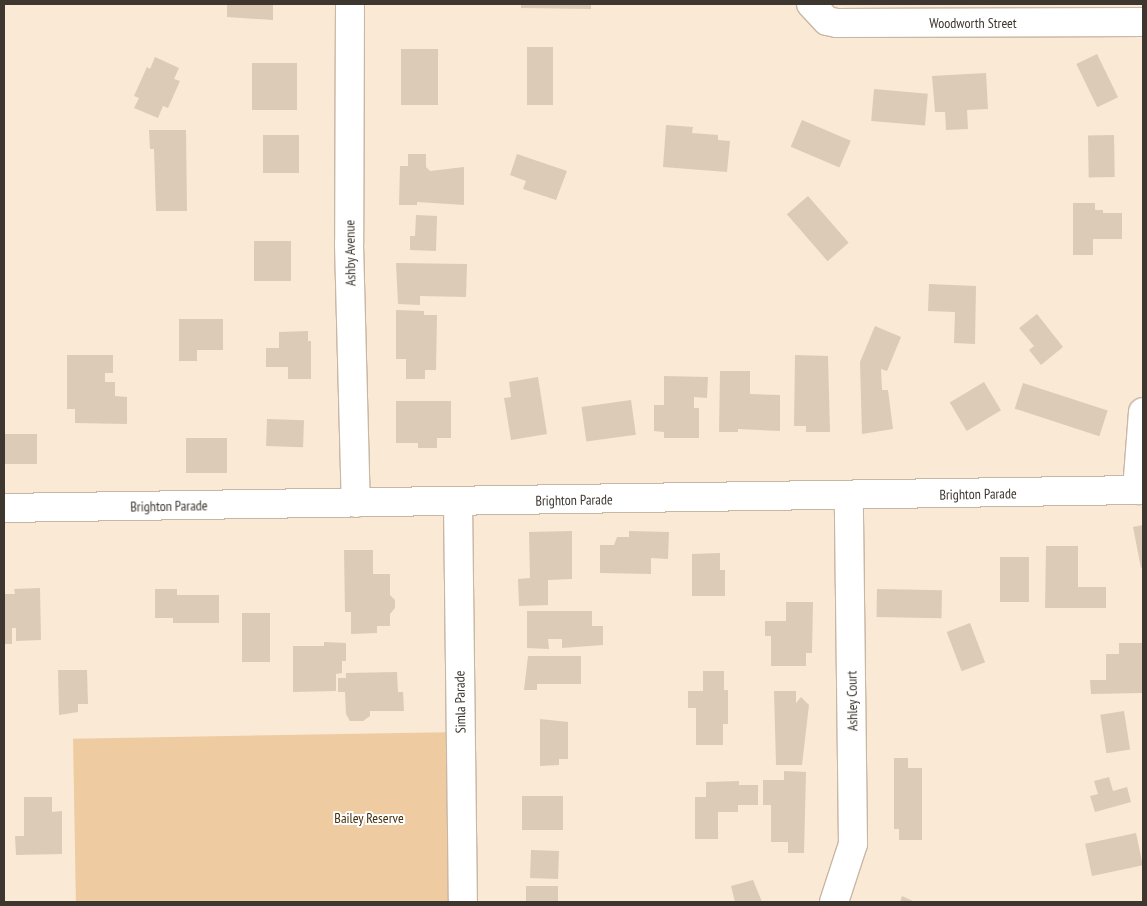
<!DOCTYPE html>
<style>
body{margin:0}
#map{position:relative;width:1147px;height:906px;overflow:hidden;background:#fae9d5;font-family:"PT Sans Narrow",sans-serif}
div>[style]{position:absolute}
.green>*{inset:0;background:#eecba0;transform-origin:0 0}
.building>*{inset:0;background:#dccbb7;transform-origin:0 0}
.roads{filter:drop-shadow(1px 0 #c8b7a4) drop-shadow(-1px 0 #c8b7a4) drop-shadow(0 1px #c8b7a4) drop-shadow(0 -1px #c8b7a4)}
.minor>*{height:28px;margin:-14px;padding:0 14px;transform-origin:14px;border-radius:14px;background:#fff}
span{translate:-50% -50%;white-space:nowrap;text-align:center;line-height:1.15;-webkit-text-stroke:4px #fff;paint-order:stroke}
.street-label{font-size:14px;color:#3d372f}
.park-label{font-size:14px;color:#482f0c}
.frame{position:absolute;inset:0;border:5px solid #3d372f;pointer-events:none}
</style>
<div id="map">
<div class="green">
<div style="left:461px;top:732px;width:170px;height:388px;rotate:89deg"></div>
</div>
<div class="building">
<div style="clip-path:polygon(227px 4px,273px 4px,273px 20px,227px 17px)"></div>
<div style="clip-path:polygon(521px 4px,591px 4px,591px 9px,521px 8px)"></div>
<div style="left:527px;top:47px;width:26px;height:58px"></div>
<div style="left:401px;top:49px;width:37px;height:56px"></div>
<div style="left:1097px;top:54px;width:48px;height:23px;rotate:64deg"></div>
<div style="clip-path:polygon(155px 57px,179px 68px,174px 79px,180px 81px,168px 108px,163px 106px,158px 118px,134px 108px,139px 98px,134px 96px,147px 67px,150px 69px)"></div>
<div style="left:252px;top:63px;width:45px;height:47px"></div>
<div style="clip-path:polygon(986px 73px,988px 109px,967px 110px,968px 129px,946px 130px,945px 112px,935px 112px,932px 76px)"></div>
<div style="left:874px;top:89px;width:54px;height:32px;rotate:5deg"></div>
<div style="left:802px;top:120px;width:53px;height:29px;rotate:23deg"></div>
<div style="clip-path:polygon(666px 125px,693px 127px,692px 133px,718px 135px,718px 140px,730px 141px,727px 172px,663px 167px)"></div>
<div style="clip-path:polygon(149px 130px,186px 130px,187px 211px,156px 211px,154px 149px,150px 149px)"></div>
<div style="left:263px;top:135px;width:36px;height:38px"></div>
<div style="left:1114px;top:135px;width:42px;height:26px;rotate:89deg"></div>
<div style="clip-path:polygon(408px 154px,426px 154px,426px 167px,430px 171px,464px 167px,464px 205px,417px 202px,417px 205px,399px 205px,400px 166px,408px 166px)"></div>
<div style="clip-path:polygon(517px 154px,567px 171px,556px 200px,523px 189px,526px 181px,510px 175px)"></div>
<div style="left:808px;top:196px;width:62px;height:28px;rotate:49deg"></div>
<div style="clip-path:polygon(1073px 203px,1095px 203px,1095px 210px,1103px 210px,1103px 213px,1122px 213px,1122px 239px,1093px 239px,1093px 255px,1073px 255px)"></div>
<div style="clip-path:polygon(416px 215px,437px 216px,436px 251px,410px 250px,410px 236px,415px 236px)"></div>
<div style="left:254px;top:241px;width:37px;height:40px"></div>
<div style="clip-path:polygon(396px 263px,467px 264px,466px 297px,420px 296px,420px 305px,398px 304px)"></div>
<div style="clip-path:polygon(929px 284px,976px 286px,975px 344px,954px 343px,955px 312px,928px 311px)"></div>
<div style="clip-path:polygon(396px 310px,424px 311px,424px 315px,437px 315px,436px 370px,425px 370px,425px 379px,406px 379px,406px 359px,396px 359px)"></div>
<div style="clip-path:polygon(1037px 314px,1063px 347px,1041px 365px,1029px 350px,1034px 346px,1019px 328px)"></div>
<div style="clip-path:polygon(179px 319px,223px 319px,223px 350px,197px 350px,197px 361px,179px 361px)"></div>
<div style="clip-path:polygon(875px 326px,901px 337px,887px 371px,881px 369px,882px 390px,888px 390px,893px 429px,862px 434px,860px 362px)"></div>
<div style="clip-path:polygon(308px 331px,308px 341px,311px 341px,311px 379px,288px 379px,288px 367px,266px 367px,266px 348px,279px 348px,279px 332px)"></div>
<div style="clip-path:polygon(67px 355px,113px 355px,113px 373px,105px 373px,105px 382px,115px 382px,115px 396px,127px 397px,127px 424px,75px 423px,75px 409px,67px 409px)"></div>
<div style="clip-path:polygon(795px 355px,828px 356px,830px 432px,806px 432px,806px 426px,794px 426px)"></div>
<div style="clip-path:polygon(720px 371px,750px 371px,750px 394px,780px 395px,780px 431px,738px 429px,738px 432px,719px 432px)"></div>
<div style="clip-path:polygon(664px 376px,708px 377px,707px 398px,694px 397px,694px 408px,699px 408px,699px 438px,664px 438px,664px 432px,654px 431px,654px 405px,664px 405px)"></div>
<div style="clip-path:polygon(538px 377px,547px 434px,511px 440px,504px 398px,511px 397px,509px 382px)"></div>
<div style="left:984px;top:382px;width:33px;height:40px;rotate:59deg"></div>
<div style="left:1023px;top:383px;width:89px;height:27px;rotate:18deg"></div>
<div style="left:631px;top:400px;width:35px;height:50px;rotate:82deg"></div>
<div style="clip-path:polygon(396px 401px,451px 401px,451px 438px,437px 438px,437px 448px,418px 448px,418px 443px,396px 443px)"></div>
<div style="left:267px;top:419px;width:37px;height:27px;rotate:2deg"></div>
<div style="left:37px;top:434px;width:30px;height:33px;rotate:90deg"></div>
<div style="left:186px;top:438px;width:41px;height:35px"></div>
<div style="clip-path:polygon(1143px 525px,1143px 567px,1141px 568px,1133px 527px)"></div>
<div style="clip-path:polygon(572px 531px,572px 579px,548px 580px,548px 605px,519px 606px,518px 579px,530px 578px,529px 532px)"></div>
<div style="clip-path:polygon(629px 531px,669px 532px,668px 559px,651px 558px,651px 574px,600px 573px,600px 545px,614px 545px,617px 537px,629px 537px)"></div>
<div style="clip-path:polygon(1046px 546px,1078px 546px,1078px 587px,1106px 587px,1106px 608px,1045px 608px)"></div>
<div style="clip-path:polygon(344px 550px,373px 550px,373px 574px,390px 574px,390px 595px,395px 600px,395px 608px,390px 614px,390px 626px,377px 626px,377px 633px,351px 634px,351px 612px,345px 612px)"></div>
<div style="clip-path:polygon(720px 553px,720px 570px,725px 570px,725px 596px,692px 596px,692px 554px)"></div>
<div style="left:1000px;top:557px;width:29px;height:45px"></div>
<div style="clip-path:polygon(40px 588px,41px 640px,16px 641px,16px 628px,12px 628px,12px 644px,4px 644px,4px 594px,15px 594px,14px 589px)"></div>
<div style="clip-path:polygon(155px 589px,177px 589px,177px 595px,219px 595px,219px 623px,173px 623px,173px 618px,155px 618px)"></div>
<div style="left:877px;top:589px;width:65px;height:28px;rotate:1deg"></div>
<div style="clip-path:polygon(786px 602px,813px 602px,812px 653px,806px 653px,806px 666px,771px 666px,771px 636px,765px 636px,765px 621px,786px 621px)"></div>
<div style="clip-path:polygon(527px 611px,592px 611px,592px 626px,603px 626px,603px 645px,562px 648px,562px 639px,548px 639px,549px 649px,527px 648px)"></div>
<div style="left:242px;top:613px;width:28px;height:49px"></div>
<div style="left:970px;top:623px;width:42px;height:25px;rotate:69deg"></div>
<div style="clip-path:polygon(324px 642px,346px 643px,346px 661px,342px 661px,342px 673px,336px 674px,336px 691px,293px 692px,293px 646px,324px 646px)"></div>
<div style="clip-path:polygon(1119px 643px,1143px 643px,1143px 693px,1091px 694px,1090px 680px,1106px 680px,1106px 654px,1119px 654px)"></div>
<div style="clip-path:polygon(528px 656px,581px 656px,581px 684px,537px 684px,537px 690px,524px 690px)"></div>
<div style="clip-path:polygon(58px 670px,87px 670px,88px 704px,78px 704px,78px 712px,59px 715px)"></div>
<div style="clip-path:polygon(703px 671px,724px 671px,724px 690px,728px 690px,728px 724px,723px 724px,723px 745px,696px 745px,696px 708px,688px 708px,688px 691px,703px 691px)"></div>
<div style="clip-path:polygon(397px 672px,398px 692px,403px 692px,404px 711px,370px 711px,370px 716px,363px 721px,350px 721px,346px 714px,345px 692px,338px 692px,338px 678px,346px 678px,346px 673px)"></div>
<div style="clip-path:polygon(774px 691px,796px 691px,796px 703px,801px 697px,809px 705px,802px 765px,776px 765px)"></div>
<div style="left:1124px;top:711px;width:39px;height:24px;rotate:81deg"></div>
<div style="clip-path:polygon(540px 719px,568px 722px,568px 759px,559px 759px,559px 765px,540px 766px)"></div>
<div style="clip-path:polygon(894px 758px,908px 758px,908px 768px,922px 768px,922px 840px,899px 840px,899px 829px,894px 829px)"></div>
<div style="clip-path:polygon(784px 771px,806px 772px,804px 853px,788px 853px,788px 842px,771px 842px,771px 805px,763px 805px,763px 780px,784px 780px)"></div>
<div style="clip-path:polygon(1109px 777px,1113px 791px,1127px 787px,1131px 802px,1095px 812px,1090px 796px,1098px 794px,1094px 781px)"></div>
<div style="clip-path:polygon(739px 781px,739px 785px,758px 785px,758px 805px,738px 805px,738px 812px,718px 812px,718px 839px,695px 839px,695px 797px,706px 797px,706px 782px)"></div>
<div style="left:522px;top:796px;width:41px;height:34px"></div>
<div style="clip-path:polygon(24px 797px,52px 797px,52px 812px,62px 811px,62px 854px,16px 855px,15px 836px,24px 836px)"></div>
<div style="left:1136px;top:833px;width:33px;height:52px;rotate:78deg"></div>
<div style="left:531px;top:850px;width:28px;height:28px;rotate:2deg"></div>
<div style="clip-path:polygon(753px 880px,762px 902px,735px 902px,731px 886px)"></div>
<div style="left:526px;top:886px;width:32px;height:16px"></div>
<div style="clip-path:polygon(902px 896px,915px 902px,900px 902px)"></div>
</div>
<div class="roads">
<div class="minor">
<div style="left:350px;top:4px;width:240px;rotate:90.2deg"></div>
<div style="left:349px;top:244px;width:259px;rotate:88.5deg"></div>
<div style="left:811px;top:4px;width:23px;rotate:47deg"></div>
<div style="left:827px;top:21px;width:10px;rotate:11deg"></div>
<div style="left:837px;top:23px;width:306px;rotate:-0.2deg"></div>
<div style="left:1137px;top:490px;width:78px;rotate:-85.6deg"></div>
<div style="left:458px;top:502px;width:400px;rotate:89.3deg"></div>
<div style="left:4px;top:508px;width:1139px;rotate:-0.91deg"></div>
<div style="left:834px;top:902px;width:61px;rotate:-71.9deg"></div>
<div style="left:853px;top:844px;width:348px;rotate:-90.7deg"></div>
</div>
</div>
<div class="street-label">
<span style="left:973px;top:23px">Woodworth Street</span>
<span style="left:350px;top:253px;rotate:-91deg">Ashby Avenue</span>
<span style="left:978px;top:494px;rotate:-1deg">Brighton Parade</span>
<span style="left:574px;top:500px;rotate:-1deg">Brighton Parade</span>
<span style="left:169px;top:506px;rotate:-1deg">Brighton Parade</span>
<span style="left:852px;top:701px;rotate:-91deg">Ashley Court</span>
<span style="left:460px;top:702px;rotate:-91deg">Simla Parade</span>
</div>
<div class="park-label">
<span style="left:369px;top:818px">Bailey Reserve</span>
</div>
<div class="frame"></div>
</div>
